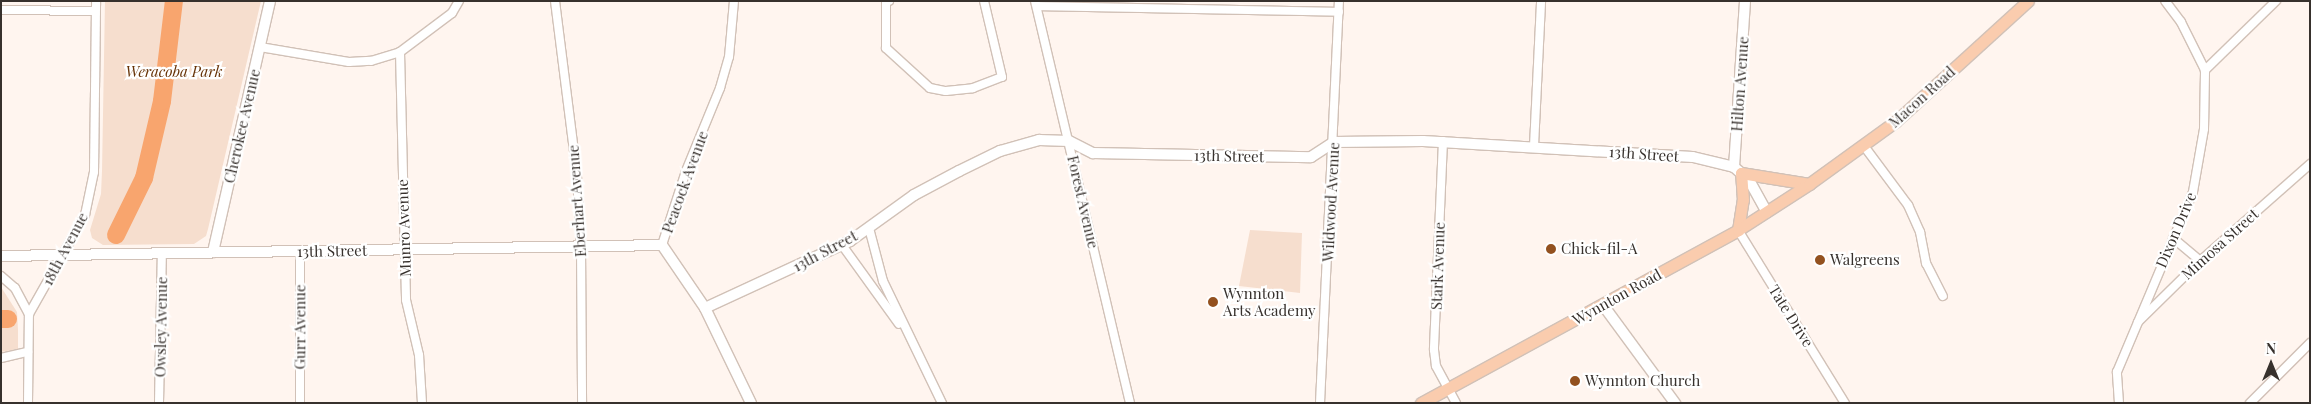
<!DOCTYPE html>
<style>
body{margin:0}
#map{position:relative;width:2311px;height:404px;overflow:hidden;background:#fff5ef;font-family:"Playfair Display",serif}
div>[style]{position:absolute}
.green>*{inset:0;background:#f6dece}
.river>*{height:18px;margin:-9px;padding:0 9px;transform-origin:9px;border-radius:9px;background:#f8a56e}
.roads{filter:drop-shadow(1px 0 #d1c1b7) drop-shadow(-1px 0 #d1c1b7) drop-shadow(0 1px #d1c1b7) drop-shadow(0 -1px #d1c1b7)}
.street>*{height:8px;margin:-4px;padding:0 4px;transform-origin:4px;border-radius:4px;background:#fff}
.secondary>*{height:10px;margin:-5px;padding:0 5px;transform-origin:5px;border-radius:5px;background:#fff}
.primary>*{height:11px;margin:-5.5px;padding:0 5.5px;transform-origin:5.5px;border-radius:5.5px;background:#faccae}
.dots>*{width:14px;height:14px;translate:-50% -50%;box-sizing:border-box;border:2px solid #fff;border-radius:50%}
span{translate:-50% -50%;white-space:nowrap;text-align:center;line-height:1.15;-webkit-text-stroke:4.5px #fff;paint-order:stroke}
.park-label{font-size:15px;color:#673307;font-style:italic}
.street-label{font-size:15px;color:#37312d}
.poi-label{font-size:15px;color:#37312d}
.left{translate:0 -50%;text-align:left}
.frame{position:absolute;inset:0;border:2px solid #37312d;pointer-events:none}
.north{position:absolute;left:2246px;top:339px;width:50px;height:50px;-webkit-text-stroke:4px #fff;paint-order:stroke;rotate:0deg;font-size:14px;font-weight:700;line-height:20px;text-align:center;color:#37312d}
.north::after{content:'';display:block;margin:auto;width:18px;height:22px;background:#37312d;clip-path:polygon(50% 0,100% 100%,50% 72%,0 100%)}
</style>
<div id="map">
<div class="green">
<div style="clip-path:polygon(105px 1px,261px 1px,208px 229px,206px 236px,194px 244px,103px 245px,92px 238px,90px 230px,101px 194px,102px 171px)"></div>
<div style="clip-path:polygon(1250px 230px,1302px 233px,1300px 293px,1239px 286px)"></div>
<div style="clip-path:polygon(1px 287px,17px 312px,18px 330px,18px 349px,1px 352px)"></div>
</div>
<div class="river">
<div style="left:116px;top:235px;width:64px;rotate:-63.8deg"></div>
<div style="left:144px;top:178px;width:79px;rotate:-76.8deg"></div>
<div style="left:162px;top:101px;width:101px;rotate:-83.2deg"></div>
<div style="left:1px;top:319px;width:7px"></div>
</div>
<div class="roads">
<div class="street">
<div style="left:555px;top:1px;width:176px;rotate:82.8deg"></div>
<div style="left:577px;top:176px;width:71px;rotate:86.8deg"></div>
<div style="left:581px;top:247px;width:156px;rotate:89.6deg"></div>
<div style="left:889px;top:1px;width:3px;rotate:162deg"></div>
<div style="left:886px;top:2px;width:46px;rotate:90deg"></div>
<div style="left:886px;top:48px;width:59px;rotate:42.3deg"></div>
<div style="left:930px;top:88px;width:16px;rotate:11deg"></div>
<div style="left:946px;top:91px;width:27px;rotate:-6deg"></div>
<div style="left:973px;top:88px;width:31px;rotate:-21deg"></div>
<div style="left:1002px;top:77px;width:78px;rotate:-103.3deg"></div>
<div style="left:1035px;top:1px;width:413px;rotate:76.7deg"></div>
<div style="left:1037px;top:6px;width:302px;rotate:1.1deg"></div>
<div style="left:1px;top:10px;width:94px;rotate:0.6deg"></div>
<div style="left:260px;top:47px;width:90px;rotate:9.6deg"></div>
<div style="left:349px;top:62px;width:22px;rotate:-3deg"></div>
<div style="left:371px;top:61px;width:30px;rotate:-17deg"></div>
<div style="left:400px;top:52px;width:65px;rotate:-36.9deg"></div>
<div style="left:452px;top:13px;width:14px;rotate:-60deg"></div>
<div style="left:400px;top:52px;width:248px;rotate:88.6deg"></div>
<div style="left:406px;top:300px;width:57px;rotate:76.7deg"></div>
<div style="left:419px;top:355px;width:48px;rotate:86.4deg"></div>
<div style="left:2205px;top:70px;width:99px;rotate:-44.2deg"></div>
<div style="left:1443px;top:141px;width:209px;rotate:92.5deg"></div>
<div style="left:1434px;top:350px;width:16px;rotate:83deg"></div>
<div style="left:1436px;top:366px;width:42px;rotate:61.6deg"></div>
<div style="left:1534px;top:146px;width:145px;rotate:-87.2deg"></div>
<div style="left:1864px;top:146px;width:74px;rotate:53.3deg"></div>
<div style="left:1908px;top:205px;width:30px;rotate:66deg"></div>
<div style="left:1920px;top:232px;width:32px;rotate:79deg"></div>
<div style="left:1926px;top:263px;width:37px;rotate:63deg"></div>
<div style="left:869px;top:228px;width:55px;rotate:75.2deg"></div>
<div style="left:883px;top:281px;width:136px;rotate:64.2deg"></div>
<div style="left:1738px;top:230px;width:203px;rotate:58.3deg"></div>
<div style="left:2173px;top:238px;width:35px;rotate:40deg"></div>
<div style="left:662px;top:245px;width:78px;rotate:-72deg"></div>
<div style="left:686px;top:171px;width:90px;rotate:-67.7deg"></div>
<div style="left:720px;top:88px;width:32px;rotate:-74deg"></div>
<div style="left:729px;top:57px;width:56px;rotate:-84.9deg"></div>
<div style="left:842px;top:245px;width:97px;rotate:54.2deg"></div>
<div style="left:1px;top:276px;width:18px;rotate:41deg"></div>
<div style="left:15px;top:288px;width:30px;rotate:62deg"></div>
<div style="left:2138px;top:322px;width:87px;rotate:-44.5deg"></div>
<div style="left:2200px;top:261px;width:147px;rotate:-41.4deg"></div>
<div style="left:1px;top:358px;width:28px;rotate:-13deg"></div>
<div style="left:28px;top:403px;width:89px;rotate:-89.4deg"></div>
<div style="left:29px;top:314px;width:114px;rotate:-60.5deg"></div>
<div style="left:85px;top:215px;width:44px;rotate:-78.2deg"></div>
<div style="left:94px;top:172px;width:171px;rotate:-89.3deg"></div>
<div style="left:159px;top:403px;width:151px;rotate:-88.9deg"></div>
<div style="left:300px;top:403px;width:151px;rotate:-90deg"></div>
<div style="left:1320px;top:403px;width:402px;rotate:-87.3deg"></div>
<div style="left:2119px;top:403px;width:31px;rotate:-94deg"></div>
<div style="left:2117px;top:372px;width:195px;rotate:-67.1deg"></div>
<div style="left:2193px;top:192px;width:64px;rotate:-80.1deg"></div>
<div style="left:2204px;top:129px;width:59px;rotate:-89deg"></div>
<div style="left:2205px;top:70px;width:54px;rotate:-116.6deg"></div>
<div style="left:2181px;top:22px;width:26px;rotate:-127deg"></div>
<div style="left:2250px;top:403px;width:85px;rotate:-45deg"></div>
</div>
<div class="secondary">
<div style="left:1734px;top:167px;width:166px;rotate:-86.2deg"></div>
<div style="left:213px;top:252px;width:257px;rotate:-77.2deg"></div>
<div style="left:1px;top:256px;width:661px;rotate:-0.95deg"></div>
<div style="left:662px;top:245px;width:76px;rotate:55.7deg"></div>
<div style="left:705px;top:308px;width:106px;rotate:64.2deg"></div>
<div style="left:1603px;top:305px;width:122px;rotate:53.7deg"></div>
<div style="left:705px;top:308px;width:160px;rotate:-24.8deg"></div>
<div style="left:850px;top:241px;width:79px;rotate:-35.7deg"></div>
<div style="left:914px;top:195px;width:51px;rotate:-28.1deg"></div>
<div style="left:959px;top:171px;width:46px;rotate:-26deg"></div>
<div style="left:1000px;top:151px;width:41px;rotate:-15.8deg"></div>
<div style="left:1039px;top:140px;width:30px;rotate:2deg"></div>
<div style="left:1069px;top:141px;width:27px;rotate:27deg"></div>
<div style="left:1093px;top:153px;width:218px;rotate:1.1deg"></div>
<div style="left:1311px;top:157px;width:27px;rotate:-33deg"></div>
<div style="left:1334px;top:142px;width:89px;rotate:-0.6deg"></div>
<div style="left:1423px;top:141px;width:270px;rotate:3.4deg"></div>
<div style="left:1693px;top:157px;width:42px;rotate:13.7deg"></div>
<div style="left:1734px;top:167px;width:20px;rotate:41deg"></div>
<div style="left:1749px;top:180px;width:37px;rotate:61deg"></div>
</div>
<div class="primary">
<div style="left:1738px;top:230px;width:30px;rotate:-81deg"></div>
<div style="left:1743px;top:200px;width:27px;rotate:-94deg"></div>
<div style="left:1741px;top:173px;width:69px;rotate:9.2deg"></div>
<div style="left:1421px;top:403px;width:361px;rotate:-28.6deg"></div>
<div style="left:1738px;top:230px;width:85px;rotate:-32.9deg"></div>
<div style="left:1809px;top:184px;width:107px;rotate:-35.9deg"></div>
<div style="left:1896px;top:121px;width:178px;rotate:-42.3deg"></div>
</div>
</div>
<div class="dots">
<div style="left:1551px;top:249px;background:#93511f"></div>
<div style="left:1820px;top:260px;background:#93511f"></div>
<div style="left:1213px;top:302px;background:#93511f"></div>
<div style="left:1575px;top:381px;background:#93511f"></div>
</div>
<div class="park-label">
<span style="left:174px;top:72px">Weracoba Park</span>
</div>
<div class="street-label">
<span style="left:1740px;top:84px;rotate:-86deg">Hilton Avenue</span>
<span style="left:1922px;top:97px;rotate:-42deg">Macon Road</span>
<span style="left:242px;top:126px;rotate:-77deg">Cherokee Avenue</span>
<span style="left:1644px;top:154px;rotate:4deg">13th Street</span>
<span style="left:1229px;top:156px;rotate:1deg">13th Street</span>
<span style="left:685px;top:182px;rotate:-70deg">Peacock Avenue</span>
<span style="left:577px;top:201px;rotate:-94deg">Eberhart Avenue</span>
<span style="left:1083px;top:202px;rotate:77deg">Forest Avenue</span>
<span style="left:1331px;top:202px;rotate:-87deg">Wildwood Avenue</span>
<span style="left:404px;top:228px;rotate:-92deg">Munro Avenue</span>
<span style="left:2176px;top:230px;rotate:-67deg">Dixon Drive</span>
<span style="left:2220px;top:244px;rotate:-42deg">Mimosa Street</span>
<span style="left:65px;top:249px;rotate:-62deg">18th Avenue</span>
<span style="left:332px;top:251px;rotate:-1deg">13th Street</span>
<span style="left:825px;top:251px;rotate:-28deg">13th Street</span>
<span style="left:1438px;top:266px;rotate:-88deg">Stark Avenue</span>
<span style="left:1617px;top:297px;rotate:-29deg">Wynnton Road</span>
<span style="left:1791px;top:316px;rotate:58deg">Tate Drive</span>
<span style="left:161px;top:327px;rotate:-89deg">Owsley Avenue</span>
<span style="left:300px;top:327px;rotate:-90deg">Gurr Avenue</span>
</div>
<div class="poi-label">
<span class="left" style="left:1561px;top:249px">Chick-fil-A</span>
<span class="left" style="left:1830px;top:260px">Walgreens</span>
<span class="left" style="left:1223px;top:302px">Wynnton<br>Arts Academy</span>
<span class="left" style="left:1585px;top:381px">Wynnton Church</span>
</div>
<div class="frame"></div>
<div class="north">N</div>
</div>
